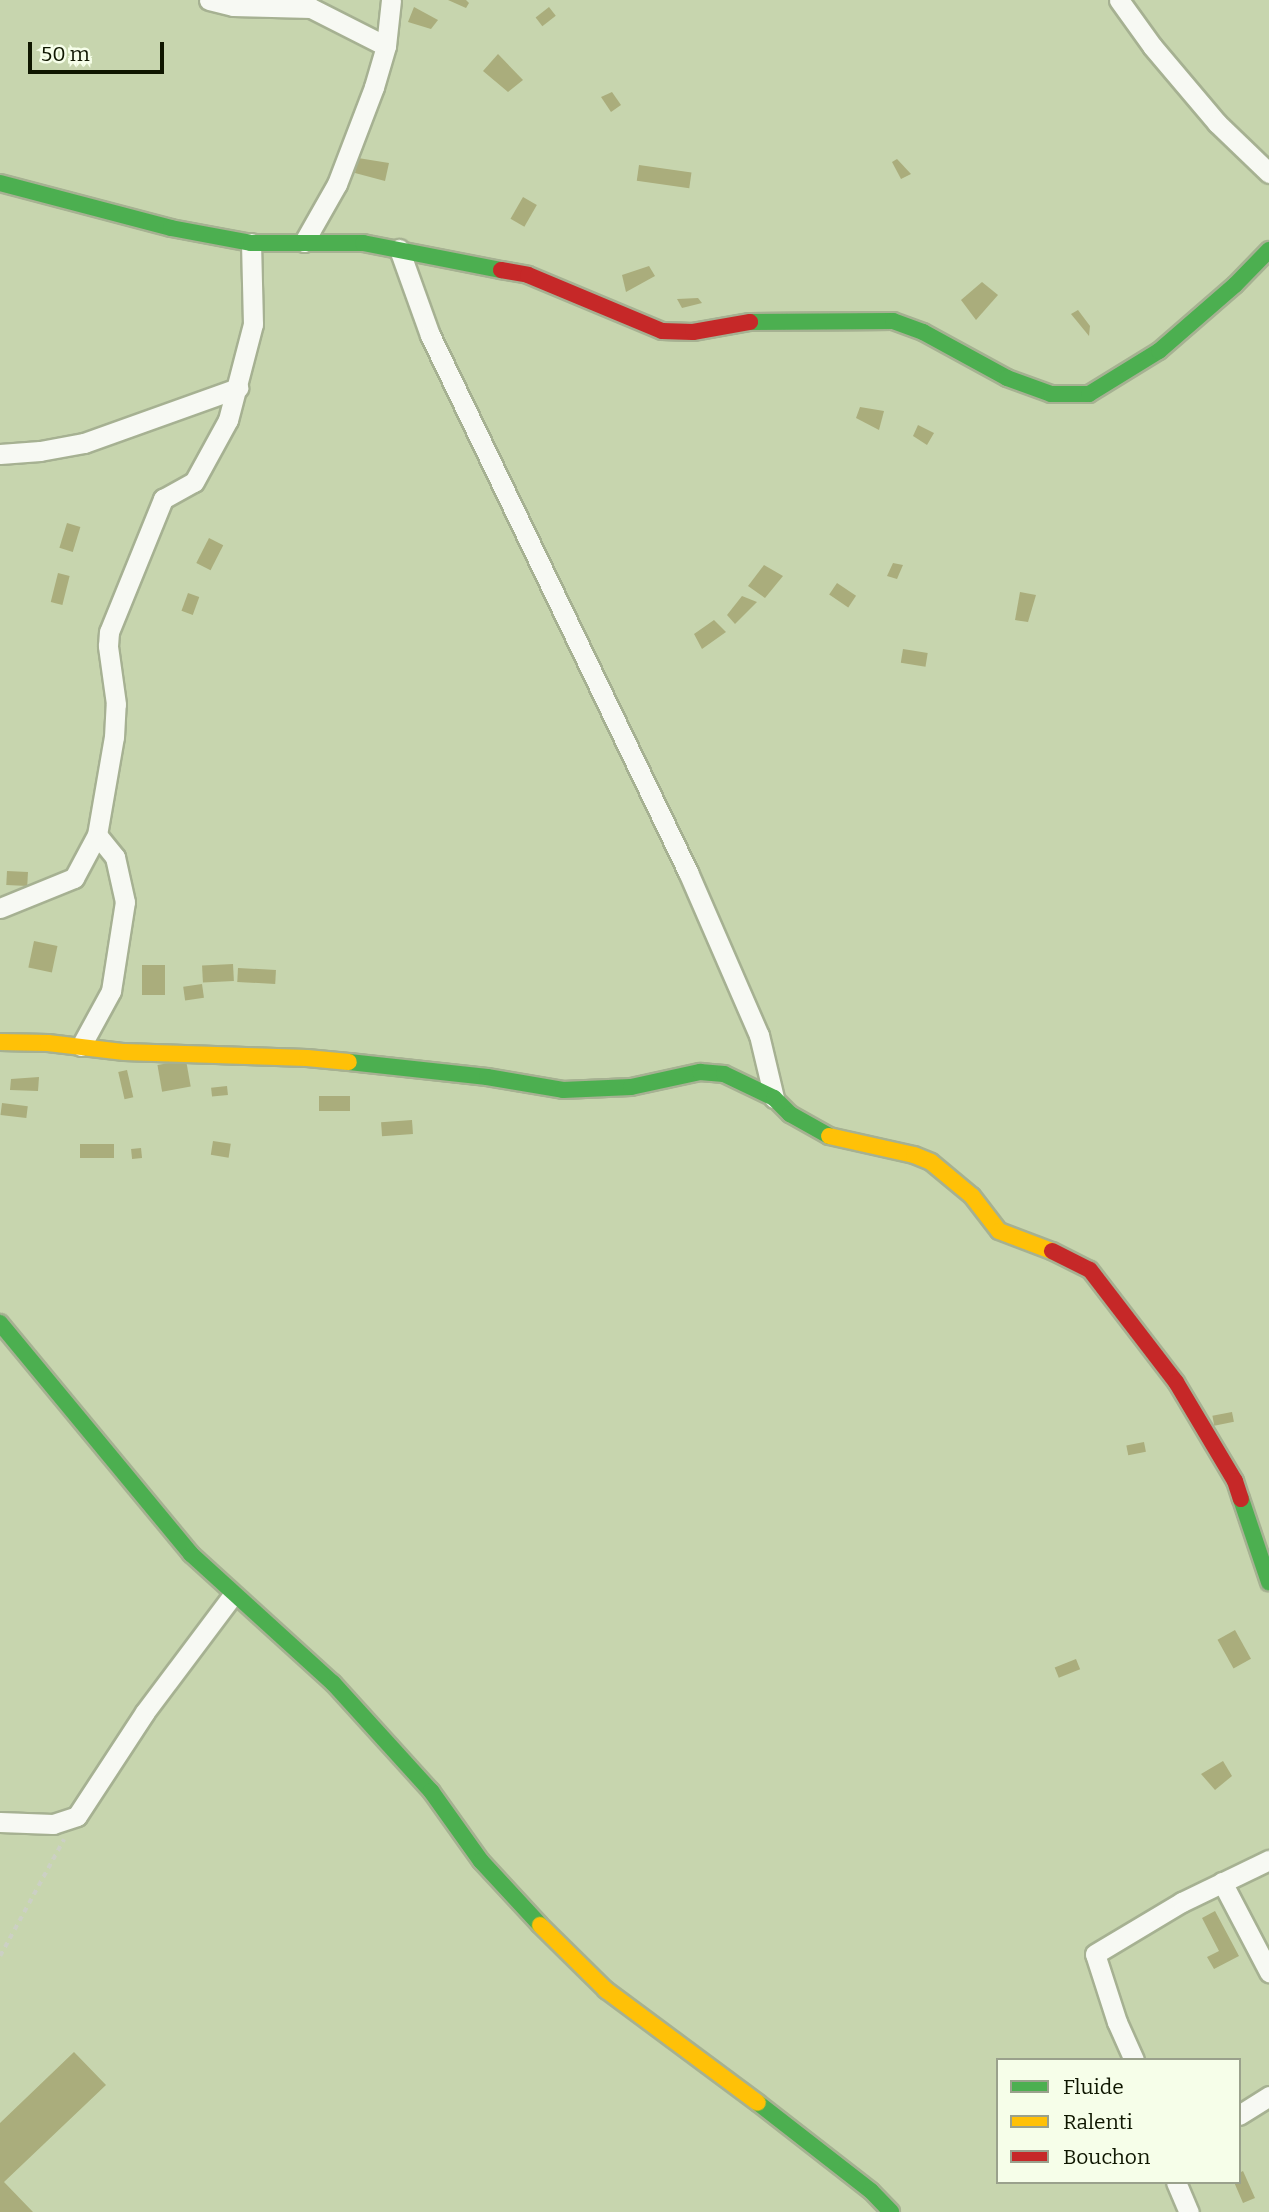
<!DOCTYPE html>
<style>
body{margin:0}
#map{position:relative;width:1269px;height:2212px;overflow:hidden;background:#c7d5ae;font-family:Bitter,serif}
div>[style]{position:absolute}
.building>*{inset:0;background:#aaad7c;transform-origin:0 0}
.path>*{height:3.5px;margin-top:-1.75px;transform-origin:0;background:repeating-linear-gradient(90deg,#ccd0c4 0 5px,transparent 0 10px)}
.roads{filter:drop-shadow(2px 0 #a6b192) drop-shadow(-2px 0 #a6b192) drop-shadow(0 2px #a6b192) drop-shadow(0 -2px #a6b192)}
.street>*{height:19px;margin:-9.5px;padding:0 9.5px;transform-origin:9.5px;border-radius:9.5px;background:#f7f9f3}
.fast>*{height:16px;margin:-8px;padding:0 8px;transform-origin:8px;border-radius:8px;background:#4caf50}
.slow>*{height:16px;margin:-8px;padding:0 8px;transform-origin:8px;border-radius:8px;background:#ffc107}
.jam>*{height:16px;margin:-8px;padding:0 8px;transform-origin:8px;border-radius:8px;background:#c62828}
span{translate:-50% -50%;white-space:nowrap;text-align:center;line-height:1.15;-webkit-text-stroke:6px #f6fee9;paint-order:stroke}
.legend{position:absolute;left:996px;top:2058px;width:245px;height:126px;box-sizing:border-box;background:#f6fee9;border:2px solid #9aa18c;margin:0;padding:9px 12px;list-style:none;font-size:21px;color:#0f1600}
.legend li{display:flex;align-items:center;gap:14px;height:35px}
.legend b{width:35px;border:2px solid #9aa18c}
.scale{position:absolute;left:28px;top:42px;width:136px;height:32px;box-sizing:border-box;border:4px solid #0f1600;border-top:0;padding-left:9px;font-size:21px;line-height:24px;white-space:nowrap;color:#0f1600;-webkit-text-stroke:5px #f6fee9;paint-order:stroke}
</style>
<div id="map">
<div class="building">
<div style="clip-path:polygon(448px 0,466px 0,469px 3px,466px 8px)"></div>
<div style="clip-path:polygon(414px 7px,438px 20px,431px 29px,408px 22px)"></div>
<div style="left:549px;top:7px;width:11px;height:17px;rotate:52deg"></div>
<div style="clip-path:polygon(498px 54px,523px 80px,508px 92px,483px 71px)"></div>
<div style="clip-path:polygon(612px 92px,621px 105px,611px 112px,601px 97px)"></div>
<div style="clip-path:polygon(358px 158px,389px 163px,385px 181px,355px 173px)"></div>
<div style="clip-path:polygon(897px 159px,911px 174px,901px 179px,892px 162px)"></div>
<div style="left:639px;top:165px;width:53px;height:16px;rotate:8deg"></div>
<div style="left:523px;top:197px;width:16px;height:25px;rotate:30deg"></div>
<div style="clip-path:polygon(649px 266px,655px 276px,626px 292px,622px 275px)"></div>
<div style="clip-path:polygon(982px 282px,998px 295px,976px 320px,961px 300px)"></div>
<div style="clip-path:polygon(698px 298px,702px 303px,682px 308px,677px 299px)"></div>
<div style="clip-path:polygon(1078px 310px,1090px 326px,1089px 336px,1071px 314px)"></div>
<div style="clip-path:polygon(860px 407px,884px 411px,879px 430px,856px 418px)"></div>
<div style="clip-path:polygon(918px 425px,934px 433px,927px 445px,913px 436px)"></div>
<div style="left:67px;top:523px;width:14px;height:26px;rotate:17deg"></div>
<div style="left:209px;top:538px;width:16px;height:28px;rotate:27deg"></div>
<div style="clip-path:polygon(893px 563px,903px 565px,897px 579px,887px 576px)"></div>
<div style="clip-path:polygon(764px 565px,783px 576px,765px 598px,748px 586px)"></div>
<div style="left:58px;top:573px;width:12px;height:30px;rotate:14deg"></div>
<div style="left:837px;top:583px;width:23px;height:14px;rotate:34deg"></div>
<div style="clip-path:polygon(1020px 592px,1036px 595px,1028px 622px,1015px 620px)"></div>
<div style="left:188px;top:593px;width:12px;height:19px;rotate:20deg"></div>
<div style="clip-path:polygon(742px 596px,757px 602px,735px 624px,727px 615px)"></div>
<div style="clip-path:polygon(714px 620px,726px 632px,702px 649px,694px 634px)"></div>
<div style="left:903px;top:649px;width:25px;height:14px;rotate:9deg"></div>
<div style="left:7px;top:871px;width:21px;height:14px;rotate:3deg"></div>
<div style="left:34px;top:941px;width:24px;height:27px;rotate:12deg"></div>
<div style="left:233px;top:964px;width:17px;height:31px;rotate:87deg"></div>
<div style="left:142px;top:965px;width:23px;height:30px"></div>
<div style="left:238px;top:968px;width:38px;height:14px;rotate:3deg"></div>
<div style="left:202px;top:984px;width:14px;height:19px;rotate:82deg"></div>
<div style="left:186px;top:1060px;width:27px;height:29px;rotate:80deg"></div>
<div style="left:127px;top:1070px;width:28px;height:9px;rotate:77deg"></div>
<div style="clip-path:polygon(39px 1077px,38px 1091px,10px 1090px,11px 1079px)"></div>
<div style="left:227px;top:1086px;width:9px;height:16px;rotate:84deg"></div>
<div style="left:319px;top:1096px;width:31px;height:15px"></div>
<div style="left:2px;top:1103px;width:26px;height:12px;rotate:7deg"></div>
<div style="left:412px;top:1120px;width:14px;height:31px;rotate:86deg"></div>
<div style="left:213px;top:1141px;width:18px;height:14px;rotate:9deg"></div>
<div style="left:114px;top:1144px;width:14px;height:34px;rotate:90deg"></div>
<div style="left:141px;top:1148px;width:10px;height:10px;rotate:84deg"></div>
<div style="left:1232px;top:1412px;width:10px;height:20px;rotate:79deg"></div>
<div style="left:1144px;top:1442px;width:10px;height:18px;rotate:79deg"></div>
<div style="left:1235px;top:1630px;width:33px;height:20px;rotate:61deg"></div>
<div style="left:1076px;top:1659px;width:11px;height:23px;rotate:68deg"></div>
<div style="clip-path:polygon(1223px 1761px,1232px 1776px,1215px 1790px,1201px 1774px)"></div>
<div style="clip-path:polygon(1215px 1911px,1239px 1956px,1214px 1969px,1207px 1957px,1219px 1951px,1202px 1918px)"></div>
<div style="clip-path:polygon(74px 2052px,106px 2085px,4px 2182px,33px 2212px,0 2212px,0 2123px)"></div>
<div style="clip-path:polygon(1243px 2171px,1255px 2198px,1243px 2203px,1234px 2182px,1239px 2182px,1239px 2173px)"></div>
</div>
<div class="path">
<div style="left:0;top:1956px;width:133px;rotate:-61.3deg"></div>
</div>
<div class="roads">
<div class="street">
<div style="left:209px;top:0;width:25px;rotate:14deg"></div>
<div style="left:233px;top:6px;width:78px;rotate:1.5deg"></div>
<div style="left:311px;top:8px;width:84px;rotate:26.9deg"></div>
<div style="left:1119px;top:0;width:57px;rotate:54.3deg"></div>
<div style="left:1152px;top:46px;width:101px;rotate:49.8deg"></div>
<div style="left:1217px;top:123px;width:72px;rotate:43.9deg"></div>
<div style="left:304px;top:242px;width:67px;rotate:-60.4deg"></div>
<div style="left:337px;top:184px;width:104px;rotate:-69.1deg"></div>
<div style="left:374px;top:87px;width:43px;rotate:-73.7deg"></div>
<div style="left:386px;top:46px;width:46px;rotate:-83.8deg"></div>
<div style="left:399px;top:249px;width:91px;rotate:70.2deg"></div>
<div style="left:430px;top:335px;width:596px;rotate:64.34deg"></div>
<div style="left:688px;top:872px;width:178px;rotate:66.5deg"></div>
<div style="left:759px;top:1035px;width:65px;rotate:76.6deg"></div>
<div style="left:0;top:454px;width:40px;rotate:-4.3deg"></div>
<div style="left:40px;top:451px;width:45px;rotate:-10.3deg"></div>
<div style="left:84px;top:443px;width:164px;rotate:-19.7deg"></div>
<div style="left:0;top:908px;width:80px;rotate:-22.1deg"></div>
<div style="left:74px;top:878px;width:49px;rotate:-61.9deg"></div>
<div style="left:97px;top:835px;width:99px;rotate:-80.2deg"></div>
<div style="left:114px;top:737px;width:33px;rotate:-87deg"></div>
<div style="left:116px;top:704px;width:59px;rotate:-97.9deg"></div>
<div style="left:108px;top:646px;width:14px;rotate:-86deg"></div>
<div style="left:109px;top:632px;width:144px;rotate:-67.9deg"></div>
<div style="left:163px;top:499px;width:35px;rotate:-29deg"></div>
<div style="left:194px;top:482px;width:71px;rotate:-61.3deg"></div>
<div style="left:228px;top:420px;width:99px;rotate:-75.4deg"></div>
<div style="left:253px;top:324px;width:81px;rotate:-91.4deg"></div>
<div style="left:81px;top:1046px;width:63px;rotate:-61.4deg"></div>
<div style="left:111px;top:991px;width:90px;rotate:-81.1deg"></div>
<div style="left:125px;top:902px;width:46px;rotate:-102.5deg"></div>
<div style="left:115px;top:857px;width:28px;rotate:-129deg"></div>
<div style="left:0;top:1822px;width:53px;rotate:2.2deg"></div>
<div style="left:53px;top:1824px;width:25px;rotate:-18deg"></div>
<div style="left:77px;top:1816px;width:124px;rotate:-56.8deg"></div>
<div style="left:145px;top:1712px;width:146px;rotate:-53.1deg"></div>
<div style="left:1222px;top:1882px;width:102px;rotate:62.4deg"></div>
<div style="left:1134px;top:2060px;width:42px;rotate:-114.1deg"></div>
<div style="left:1117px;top:2022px;width:71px;rotate:-107.9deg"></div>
<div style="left:1095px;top:1954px;width:101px;rotate:-30.9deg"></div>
<div style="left:1182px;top:1902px;width:97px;rotate:-25.8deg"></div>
<div style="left:1239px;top:2115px;width:36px;rotate:-32deg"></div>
<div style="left:1176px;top:2182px;width:33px;rotate:67deg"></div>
</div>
<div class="fast">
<div style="left:0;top:183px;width:177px;rotate:14.7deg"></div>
<div style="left:171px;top:228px;width:81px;rotate:10.6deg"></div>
<div style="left:251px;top:243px;width:112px"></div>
<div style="left:363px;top:243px;width:141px;rotate:11.1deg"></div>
<div style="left:750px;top:322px;width:143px;rotate:-0.4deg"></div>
<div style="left:893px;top:321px;width:32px;rotate:20deg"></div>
<div style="left:923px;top:332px;width:96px;rotate:28.7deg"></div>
<div style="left:1007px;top:378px;width:47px;rotate:20deg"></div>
<div style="left:1051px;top:394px;width:38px"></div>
<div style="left:1089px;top:394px;width:82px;rotate:-31.6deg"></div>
<div style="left:1159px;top:351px;width:101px;rotate:-41deg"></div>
<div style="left:1235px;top:285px;width:49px;rotate:-45.8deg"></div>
<div style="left:349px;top:1062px;width:139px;rotate:6.2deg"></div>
<div style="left:487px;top:1077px;width:77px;rotate:9.7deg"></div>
<div style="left:563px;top:1090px;width:68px;rotate:-2.5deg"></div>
<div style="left:631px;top:1087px;width:71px;rotate:-12.3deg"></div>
<div style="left:700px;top:1072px;width:24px;rotate:5deg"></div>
<div style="left:724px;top:1074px;width:55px;rotate:25.6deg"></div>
<div style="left:774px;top:1098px;width:23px;rotate:45deg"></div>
<div style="left:790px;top:1114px;width:45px;rotate:29.4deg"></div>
<div style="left:0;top:1323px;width:300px;rotate:50.4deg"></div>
<div style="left:191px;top:1554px;width:192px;rotate:42.3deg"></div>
<div style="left:333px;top:1683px;width:146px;rotate:47.8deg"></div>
<div style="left:431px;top:1791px;width:86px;rotate:54.5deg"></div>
<div style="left:481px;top:1861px;width:87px;rotate:47.3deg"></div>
<div style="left:1241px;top:1499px;width:88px;rotate:71.4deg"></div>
<div style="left:758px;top:2103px;width:143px;rotate:37.9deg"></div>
<div style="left:871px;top:2191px;width:29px;rotate:46deg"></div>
</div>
<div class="slow">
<div style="left:0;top:1042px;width:48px;rotate:1.2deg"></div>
<div style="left:48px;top:1043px;width:77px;rotate:6.8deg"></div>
<div style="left:124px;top:1052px;width:183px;rotate:1.9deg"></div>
<div style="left:307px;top:1058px;width:42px;rotate:5.4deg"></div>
<div style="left:829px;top:1136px;width:87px;rotate:12.6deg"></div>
<div style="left:914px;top:1155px;width:18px;rotate:22deg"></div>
<div style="left:931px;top:1162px;width:53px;rotate:39.7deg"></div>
<div style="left:972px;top:1196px;width:44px;rotate:52.4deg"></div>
<div style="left:999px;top:1231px;width:57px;rotate:20.7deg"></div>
<div style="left:540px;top:1925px;width:93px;rotate:44.6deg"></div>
<div style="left:606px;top:1990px;width:189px;rotate:36.6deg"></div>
</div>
<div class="jam">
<div style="left:501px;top:270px;width:27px;rotate:10deg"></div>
<div style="left:528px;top:275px;width:145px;rotate:22.7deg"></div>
<div style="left:662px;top:331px;width:31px;rotate:2deg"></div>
<div style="left:693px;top:332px;width:58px;rotate:-10deg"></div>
<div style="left:1052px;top:1251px;width:42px;rotate:26.6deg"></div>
<div style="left:1090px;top:1270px;width:141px;rotate:52.5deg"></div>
<div style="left:1176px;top:1382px;width:115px;rotate:59.2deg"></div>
<div style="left:1235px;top:1481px;width:19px;rotate:72deg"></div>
</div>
</div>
<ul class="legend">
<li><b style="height:9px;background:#4caf50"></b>Fluide</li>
<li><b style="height:9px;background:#ffc107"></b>Ralenti</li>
<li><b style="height:9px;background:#c62828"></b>Bouchon</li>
</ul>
<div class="scale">50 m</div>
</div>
